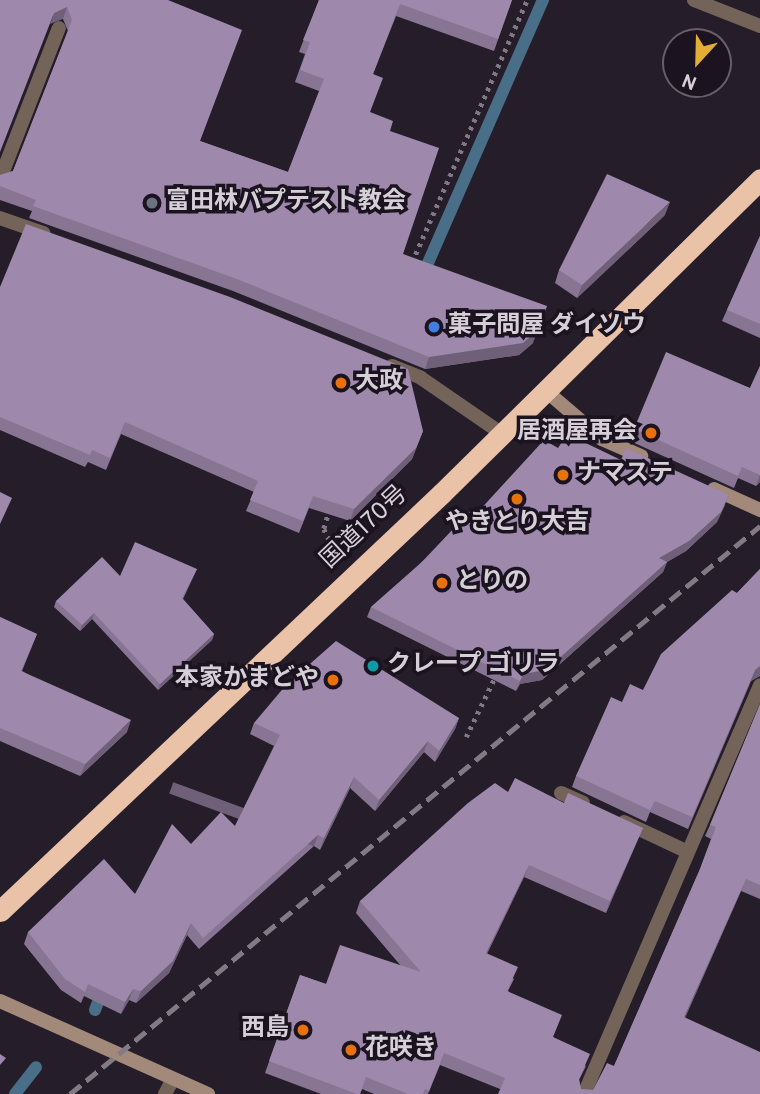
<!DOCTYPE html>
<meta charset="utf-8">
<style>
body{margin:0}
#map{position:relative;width:760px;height:1094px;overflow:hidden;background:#251d29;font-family:Overpass,"Noto Sans JP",sans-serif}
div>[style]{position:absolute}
.stream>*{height:12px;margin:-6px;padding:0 6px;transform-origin:6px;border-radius:6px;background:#496e87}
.path>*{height:4.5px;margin-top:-2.25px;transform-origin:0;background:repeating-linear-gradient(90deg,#7f7983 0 3.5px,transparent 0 8.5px)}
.lane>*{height:14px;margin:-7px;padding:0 7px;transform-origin:7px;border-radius:7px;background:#736359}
.street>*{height:14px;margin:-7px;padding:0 7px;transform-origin:7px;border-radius:7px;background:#736359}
.secondary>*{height:14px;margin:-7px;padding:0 7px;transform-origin:7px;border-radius:7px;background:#a38979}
.highway>*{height:21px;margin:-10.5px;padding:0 10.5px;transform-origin:10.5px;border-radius:10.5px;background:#eac2a8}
.rail>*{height:5px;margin-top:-2.5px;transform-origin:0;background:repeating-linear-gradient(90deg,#827b85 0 14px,transparent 0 21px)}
.wall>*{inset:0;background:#887594}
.shaded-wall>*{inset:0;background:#6f5f78;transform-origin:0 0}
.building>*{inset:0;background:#9e88ac}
.dots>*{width:19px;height:19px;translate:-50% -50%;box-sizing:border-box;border:4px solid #1b1420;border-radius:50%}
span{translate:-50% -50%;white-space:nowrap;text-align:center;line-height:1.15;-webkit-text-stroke:7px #1b1420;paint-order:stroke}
.poi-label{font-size:24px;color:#d5d0d8;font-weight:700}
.left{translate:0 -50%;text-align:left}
.right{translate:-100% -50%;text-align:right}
.street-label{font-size:24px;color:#d5d0d8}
.north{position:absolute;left:662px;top:28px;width:70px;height:70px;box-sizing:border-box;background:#1b1420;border:2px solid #655f6a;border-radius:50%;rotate:202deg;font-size:19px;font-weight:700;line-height:28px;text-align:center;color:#d5d0d8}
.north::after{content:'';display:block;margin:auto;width:24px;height:32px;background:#e4ae35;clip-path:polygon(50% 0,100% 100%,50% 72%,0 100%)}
</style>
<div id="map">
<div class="stream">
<div style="left:421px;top:279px;width:305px;rotate:-66.4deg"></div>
<div style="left:95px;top:1010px;width:25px;rotate:-69deg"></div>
<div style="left:15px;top:1094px;width:34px;rotate:-52deg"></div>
</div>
<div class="path">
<div style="left:412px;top:262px;width:286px;rotate:-66.3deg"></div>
<div style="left:330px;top:509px;width:21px;rotate:107deg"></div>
<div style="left:324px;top:529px;width:27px;rotate:63deg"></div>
<div style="left:466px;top:737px;width:69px;rotate:-64.2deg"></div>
</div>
<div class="lane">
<div style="left:561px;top:793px;width:24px;rotate:24deg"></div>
<div style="left:624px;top:822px;width:68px;rotate:25.1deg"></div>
</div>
<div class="street">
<div style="left:694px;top:0;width:71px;rotate:21.5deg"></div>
<div style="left:0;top:179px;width:162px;rotate:-68.7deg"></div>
<div style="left:0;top:218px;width:46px;rotate:19.2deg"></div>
<div style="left:392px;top:366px;width:31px;rotate:22deg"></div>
<div style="left:421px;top:378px;width:97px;rotate:34.5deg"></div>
<div style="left:165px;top:1094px;width:15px;rotate:-62deg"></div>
<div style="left:584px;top:1094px;width:445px;rotate:-66.7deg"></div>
</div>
<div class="secondary">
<div style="left:545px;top:390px;width:75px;rotate:40.7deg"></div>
<div style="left:602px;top:439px;width:43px;rotate:23.6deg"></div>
<div style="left:714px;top:489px;width:51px;rotate:24.5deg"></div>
<div style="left:0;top:1001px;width:228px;rotate:24.1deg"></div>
</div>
<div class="highway">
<div style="left:0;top:911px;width:608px;rotate:-43.4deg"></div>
<div style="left:442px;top:493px;width:447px;rotate:-44.6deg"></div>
</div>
<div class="rail">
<div style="left:70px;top:1094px;width:894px;rotate:-39.46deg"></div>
</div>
<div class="wall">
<div style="clip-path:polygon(0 0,168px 0,200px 141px,288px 172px,319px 91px,295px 82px,305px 54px,299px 52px,319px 0,512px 0,494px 51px,396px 16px,373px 74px,370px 112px,390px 131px,403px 254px,533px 343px,519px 355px,425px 369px,233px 291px,29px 218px,32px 211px,0 200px,0 175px,13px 171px,68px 31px,63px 19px)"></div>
<div style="clip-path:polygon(665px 215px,577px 298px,555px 283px,559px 270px)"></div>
<div style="clip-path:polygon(760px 236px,760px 338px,722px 321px)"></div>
<div style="clip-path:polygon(0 287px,423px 431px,412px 459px,350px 521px,309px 508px,299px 533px,246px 511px,254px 492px,121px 434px,106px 470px,88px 462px,85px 467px,0 430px)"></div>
<div style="clip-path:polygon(760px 366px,760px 482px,756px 486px,738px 478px,734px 488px,630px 441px,634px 429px,750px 388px)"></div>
<div style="clip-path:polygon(558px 448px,621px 460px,725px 505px,717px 522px,686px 551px,667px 562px,663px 572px,542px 680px,520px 684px,516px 691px,367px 617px,371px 607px,477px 513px)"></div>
<div style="clip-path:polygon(197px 569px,183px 599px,214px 634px,212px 640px,158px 690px,92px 619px,80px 631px,54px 607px,56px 601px,120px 576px)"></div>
<div style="clip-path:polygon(760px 569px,760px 676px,751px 681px,688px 829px,650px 812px,646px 822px,572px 787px,576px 776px,622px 702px,643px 690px)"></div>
<div style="clip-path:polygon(0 617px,37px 634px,22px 671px,127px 732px,80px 776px,0 741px)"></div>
<div style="clip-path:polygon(760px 704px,760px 899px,741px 891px,685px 1018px,760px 1094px,500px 1089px,440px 1065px,428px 1094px,374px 1094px,362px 1089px,360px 1094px,321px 1094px,265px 1073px,300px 975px,326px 984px,401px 966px,356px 913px,360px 901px,508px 792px,564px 803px,643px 828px,606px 913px,524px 877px,487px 954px,514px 979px,508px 991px,553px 1037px,586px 1066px,579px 1080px,581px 1089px,593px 1090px,614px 1066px,700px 869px,711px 839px,705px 836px,710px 825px)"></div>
<div style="clip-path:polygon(459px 718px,455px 729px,435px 762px,424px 752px,375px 811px,350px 788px,320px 850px,314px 846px,199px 949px,187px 935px,169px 973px,136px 1003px,129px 1000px,121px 1014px,84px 996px,81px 1003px,61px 990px,24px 944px,28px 932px,135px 894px,191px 844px,235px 826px,274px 746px,250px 734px,254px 723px)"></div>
</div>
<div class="shaded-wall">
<div style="clip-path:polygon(67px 7px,63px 19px,50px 24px,54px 13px)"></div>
<div style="clip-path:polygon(670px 202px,665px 215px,577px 298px,582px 285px)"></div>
<div style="clip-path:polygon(547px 306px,533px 343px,519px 355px,425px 369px,429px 357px)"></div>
<div style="clip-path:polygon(423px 431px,412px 459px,350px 521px,354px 509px)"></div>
<div style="clip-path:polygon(760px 475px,760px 482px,756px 486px)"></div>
<div style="clip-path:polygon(729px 495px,717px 522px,686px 551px,667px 562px,663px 572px,542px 680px,520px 684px,516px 691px,523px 674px,659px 558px)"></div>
<div style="clip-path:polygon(94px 613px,92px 619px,80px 631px,82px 625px)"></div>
<div style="clip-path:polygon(214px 634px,212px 640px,158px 690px,160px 684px)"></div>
<div style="clip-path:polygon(760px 666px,760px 675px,751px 681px,688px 829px,755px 670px)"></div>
<div style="clip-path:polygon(459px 718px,455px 729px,435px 762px,439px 751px)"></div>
<div style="clip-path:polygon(131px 720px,127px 732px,80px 776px,85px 764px)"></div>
<div style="clip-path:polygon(428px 741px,424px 752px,375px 811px,379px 800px)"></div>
<div style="clip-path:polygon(354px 777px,350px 788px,320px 850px,324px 838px)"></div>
<div style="clip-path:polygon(643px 828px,638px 839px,606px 913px,610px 901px)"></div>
<div style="left:318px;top:835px;width:12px;height:154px;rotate:110deg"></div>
<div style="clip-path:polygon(529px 865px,524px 877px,481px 965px,486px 953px)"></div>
<div style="clip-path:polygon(746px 879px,741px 891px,680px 1029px,684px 1017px)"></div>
<div style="clip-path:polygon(191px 923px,187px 935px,169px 973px,136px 1003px,141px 991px)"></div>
<div style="clip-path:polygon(133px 989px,129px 1000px,121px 1014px,125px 1002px)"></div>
</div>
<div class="building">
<div style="clip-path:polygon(0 0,168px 0,242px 30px,200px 141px,288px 172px,324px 79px,300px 70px,310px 42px,303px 40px,319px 0,512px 0,498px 39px,400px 4px,373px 74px,383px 78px,370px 112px,393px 121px,390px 131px,439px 148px,403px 254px,547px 306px,537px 331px,523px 343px,429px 357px,237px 279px,33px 206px,36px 200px,0 186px,0 175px,13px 171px,72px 20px,67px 7px,54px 13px,0 152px)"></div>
<div style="clip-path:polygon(607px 174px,670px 202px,582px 285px,559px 270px)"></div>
<div style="clip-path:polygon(26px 224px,230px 297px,408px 369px,423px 431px,416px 448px,354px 509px,313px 496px,303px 521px,250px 500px,258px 481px,125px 422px,110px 458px,92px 450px,90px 455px,0 417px,0 287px)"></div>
<div style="clip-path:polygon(760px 236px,760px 324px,727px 310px)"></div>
<div style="clip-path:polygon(666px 352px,750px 388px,760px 366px,760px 475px,742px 467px,738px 476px,634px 429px)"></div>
<div style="clip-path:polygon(567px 434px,621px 460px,626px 448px,729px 495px,721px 512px,689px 541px,659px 558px,667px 562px,546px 670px,523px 674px,520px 681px,371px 607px,419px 565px,472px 509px,477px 513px,544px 440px,558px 448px)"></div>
<div style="clip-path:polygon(0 492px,12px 498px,0 524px)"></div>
<div style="clip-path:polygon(135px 542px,197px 569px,182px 598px,214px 634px,160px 684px,94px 613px,82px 625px,56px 601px,102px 557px,120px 576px)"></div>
<div style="clip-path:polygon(760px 569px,760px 666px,755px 670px,692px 817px,655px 801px,650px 810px,576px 776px,611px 697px,622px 702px,630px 684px,643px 690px,661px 654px,732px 590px,737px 593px)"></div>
<div style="clip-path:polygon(0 617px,37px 634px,21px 671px,131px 720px,85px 764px,0 728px)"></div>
<div style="clip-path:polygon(336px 641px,459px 718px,439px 751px,428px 741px,379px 800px,354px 777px,324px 838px,318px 835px,203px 938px,191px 923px,173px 961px,141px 991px,133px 989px,125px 1002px,88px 984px,85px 992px,65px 979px,28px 932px,104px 859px,135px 894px,172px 824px,191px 844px,221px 812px,235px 826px,280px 735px,254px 723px,286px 685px)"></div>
<div style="clip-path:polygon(760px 704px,760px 885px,746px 879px,684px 1017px,760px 1052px,760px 1094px,498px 1094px,505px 1078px,444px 1053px,429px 1091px,425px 1089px,423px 1094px,408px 1094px,366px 1077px,360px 1094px,357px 1094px,269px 1061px,300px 975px,326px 984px,340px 945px,421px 972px,360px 901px,468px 803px,495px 783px,508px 792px,515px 778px,564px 803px,568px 793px,643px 828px,610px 901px,529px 865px,486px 953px,518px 967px,507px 991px,562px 1015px,553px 1037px,590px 1054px,579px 1079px,581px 1089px,593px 1090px,607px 1063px,614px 1066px,700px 869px,716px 827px,710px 825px)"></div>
<div style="clip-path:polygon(0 1054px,6px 1058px,0 1065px)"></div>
</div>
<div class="dots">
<div style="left:152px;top:203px;background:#6b7280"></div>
<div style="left:434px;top:327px;background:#3f7fe0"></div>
<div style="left:341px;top:383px;background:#e8710a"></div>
<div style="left:651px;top:433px;background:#e8710a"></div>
<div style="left:563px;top:475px;background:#e8710a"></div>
<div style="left:517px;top:499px;background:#e8710a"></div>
<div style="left:442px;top:583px;background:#e8710a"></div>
<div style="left:373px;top:666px;background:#0f9aa8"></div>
<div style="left:333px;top:680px;background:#e8710a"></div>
<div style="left:303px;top:1030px;background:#e8710a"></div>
<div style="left:351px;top:1050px;background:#e8710a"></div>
</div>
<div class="poi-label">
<span class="left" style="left:166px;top:203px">富田林バプテスト教会</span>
<span class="left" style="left:448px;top:327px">菓子問屋 ダイソウ</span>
<span class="left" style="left:355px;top:383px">大政</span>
<span class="right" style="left:637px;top:433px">居酒屋再会</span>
<span class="left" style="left:577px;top:475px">ナマステ</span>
<span style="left:517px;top:524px">やきとり大吉</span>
<span class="left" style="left:456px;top:583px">とりの</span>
<span class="left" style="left:387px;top:666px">クレープ ゴリラ</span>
<span class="right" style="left:319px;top:680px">本家かまどや</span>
<span class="right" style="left:289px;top:1030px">西島</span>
<span class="left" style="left:365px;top:1050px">花咲き</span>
</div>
<div class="street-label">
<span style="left:365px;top:528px;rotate:-43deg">国道170号</span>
</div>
<div class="north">N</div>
</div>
